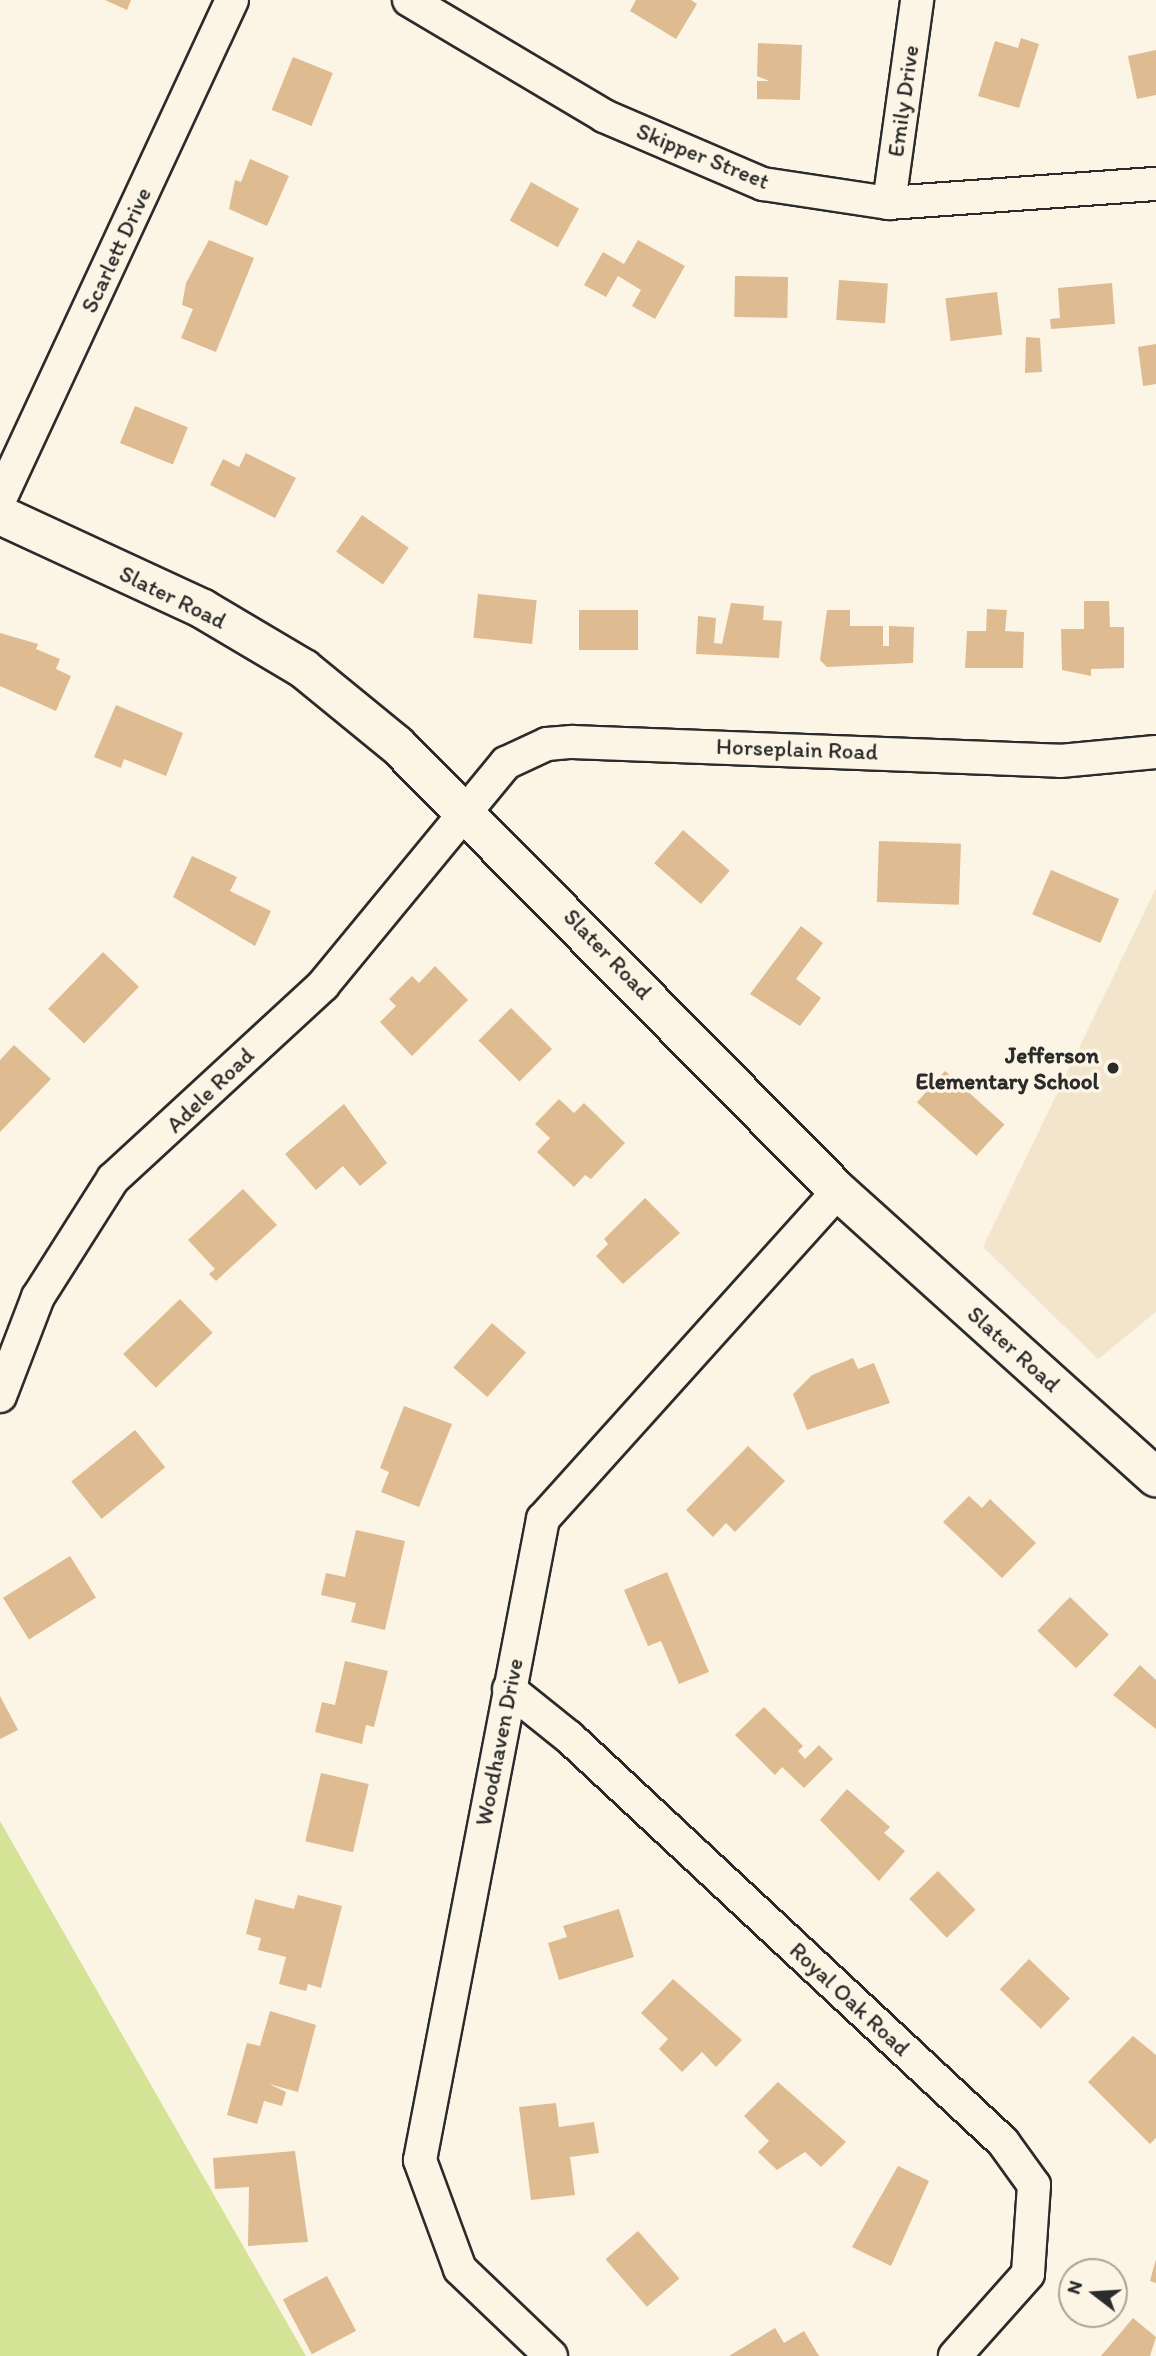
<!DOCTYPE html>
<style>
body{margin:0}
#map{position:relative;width:1156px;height:2356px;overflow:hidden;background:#fcf5e5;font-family:Itim,sans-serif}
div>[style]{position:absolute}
.built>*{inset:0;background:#f3e4cc}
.green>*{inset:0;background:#d5e396}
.building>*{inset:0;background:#debb90;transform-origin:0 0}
.roads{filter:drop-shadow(2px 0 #2b2b2b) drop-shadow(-2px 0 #2b2b2b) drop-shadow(0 2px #2b2b2b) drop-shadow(0 -2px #2b2b2b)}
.street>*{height:32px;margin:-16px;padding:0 16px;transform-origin:16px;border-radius:16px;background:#fcf5e5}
.secondary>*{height:38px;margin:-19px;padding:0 19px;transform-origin:19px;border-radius:19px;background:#fcf5e5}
.dots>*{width:19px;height:19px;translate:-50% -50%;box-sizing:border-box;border:4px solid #fcf5e5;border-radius:50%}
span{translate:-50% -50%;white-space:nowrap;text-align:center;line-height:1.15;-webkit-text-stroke:7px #fcf5e5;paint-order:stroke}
.street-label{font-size:23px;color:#2b2b2b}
.poi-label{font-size:23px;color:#2b2b2b;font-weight:700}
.right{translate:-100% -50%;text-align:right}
.north{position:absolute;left:1058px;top:2258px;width:70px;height:70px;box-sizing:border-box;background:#fcf5e5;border:2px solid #a8a49b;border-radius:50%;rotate:287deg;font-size:19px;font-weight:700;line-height:28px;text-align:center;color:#2b2b2b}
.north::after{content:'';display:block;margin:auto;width:24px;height:32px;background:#2b2b2b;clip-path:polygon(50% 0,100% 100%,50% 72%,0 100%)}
</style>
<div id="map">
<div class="built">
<div style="clip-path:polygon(1156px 888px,1156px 1312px,1098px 1359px,983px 1247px)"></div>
</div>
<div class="green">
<div style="clip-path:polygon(0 1821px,306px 2356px,0 2356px)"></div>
</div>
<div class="building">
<div style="clip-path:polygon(105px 0,131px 0,127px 10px)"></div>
<div style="clip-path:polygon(636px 0,691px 0,697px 4px,676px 39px,630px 11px)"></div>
<div style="clip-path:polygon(1021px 38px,1039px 44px,1019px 108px,978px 96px,995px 41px,1018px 48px)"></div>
<div style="clip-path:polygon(758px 43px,802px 45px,800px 100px,757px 99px,757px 81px,769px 81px,757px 76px)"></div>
<div style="clip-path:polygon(1156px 50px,1156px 95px,1137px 99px,1128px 56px)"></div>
<div style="left:293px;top:57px;width:43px;height:57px;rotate:22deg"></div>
<div style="clip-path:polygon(250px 159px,289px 176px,267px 226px,229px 209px,235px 180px,241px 182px)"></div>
<div style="left:531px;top:182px;width:55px;height:44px;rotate:29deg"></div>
<div style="clip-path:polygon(209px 240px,254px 258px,216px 352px,181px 338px,193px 309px,182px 305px,186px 283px)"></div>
<div style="clip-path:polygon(638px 240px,685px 266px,655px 319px,632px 306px,641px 290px,618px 276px,606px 297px,584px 285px,603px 252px,624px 264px)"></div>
<div style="left:735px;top:276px;width:53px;height:41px;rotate:1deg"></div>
<div style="left:839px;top:280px;width:49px;height:40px;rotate:4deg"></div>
<div style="clip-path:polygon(1112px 283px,1115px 324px,1051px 329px,1050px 319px,1060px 318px,1058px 288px)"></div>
<div style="left:997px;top:292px;width:43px;height:52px;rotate:83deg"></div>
<div style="clip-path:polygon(1026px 337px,1040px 338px,1042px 372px,1025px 373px)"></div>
<div style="clip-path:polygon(1156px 344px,1156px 384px,1143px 386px,1138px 347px)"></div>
<div style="left:135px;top:406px;width:57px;height:40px;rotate:22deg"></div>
<div style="clip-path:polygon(246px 453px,296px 478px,275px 518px,210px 485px,223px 459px,239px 467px)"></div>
<div style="left:362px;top:515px;width:57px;height:45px;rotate:35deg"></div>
<div style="left:478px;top:594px;width:59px;height:44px;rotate:6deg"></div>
<div style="clip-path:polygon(1084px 601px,1109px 601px,1110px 627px,1124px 627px,1124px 668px,1091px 669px,1091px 676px,1062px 670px,1061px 629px,1084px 629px)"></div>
<div style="clip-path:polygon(731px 603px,764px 606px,763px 620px,782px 621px,779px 658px,696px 654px,698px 616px,716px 618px,714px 643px,722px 644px)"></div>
<div style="clip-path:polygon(987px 609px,1007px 610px,1005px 631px,1024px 632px,1023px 668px,965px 668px,967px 631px,986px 631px)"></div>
<div style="left:579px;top:610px;width:59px;height:40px"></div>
<div style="clip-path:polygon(827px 610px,850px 610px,850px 626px,883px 626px,883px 646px,889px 646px,889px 626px,914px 627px,913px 663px,827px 667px,820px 660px)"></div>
<div style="clip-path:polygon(0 633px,38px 644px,36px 649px,60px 659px,56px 669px,71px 676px,56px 711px,0 686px)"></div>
<div style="clip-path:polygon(116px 705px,183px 733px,166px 776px,124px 759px,121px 768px,94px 757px)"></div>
<div style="left:683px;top:830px;width:62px;height:44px;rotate:41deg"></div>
<div style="left:879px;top:841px;width:82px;height:61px;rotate:2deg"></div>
<div style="clip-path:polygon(192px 856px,237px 877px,230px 891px,271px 911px,255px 946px,173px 897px)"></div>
<div style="left:1051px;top:870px;width:74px;height:48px;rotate:23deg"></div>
<div style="clip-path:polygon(801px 926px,823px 943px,796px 979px,821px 998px,800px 1026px,750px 994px)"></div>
<div style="left:103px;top:952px;width:50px;height:79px;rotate:44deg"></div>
<div style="clip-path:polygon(435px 966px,468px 1000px,412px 1056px,380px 1022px,396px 1006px,389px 999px,412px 976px,419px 983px)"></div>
<div style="left:511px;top:1008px;width:58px;height:46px;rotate:45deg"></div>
<div style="clip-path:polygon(14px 1045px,51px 1079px,0 1132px,0 1060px)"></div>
<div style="left:945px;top:1071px;width:80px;height:42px;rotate:42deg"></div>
<div style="clip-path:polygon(559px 1099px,574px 1113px,584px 1103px,625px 1143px,591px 1179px,585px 1175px,574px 1187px,537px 1152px,550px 1138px,535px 1124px)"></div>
<div style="clip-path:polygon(344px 1104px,387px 1163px,360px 1186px,343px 1166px,316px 1190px,285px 1154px)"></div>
<div style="clip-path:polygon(243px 1189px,277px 1225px,216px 1281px,209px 1274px,215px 1269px,188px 1240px)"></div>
<div style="clip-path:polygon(645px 1198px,680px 1233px,623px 1284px,596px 1256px,608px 1244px,604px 1239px)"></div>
<div style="left:180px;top:1299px;width:47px;height:79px;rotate:46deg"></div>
<div style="left:492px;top:1323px;width:45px;height:59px;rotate:41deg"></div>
<div style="clip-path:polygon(853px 1358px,858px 1369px,874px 1363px,890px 1403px,807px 1430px,793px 1394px,812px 1375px)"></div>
<div style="clip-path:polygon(404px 1406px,452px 1424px,419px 1507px,381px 1492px,389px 1472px,380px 1468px)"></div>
<div style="left:135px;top:1430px;width:48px;height:82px;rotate:51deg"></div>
<div style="clip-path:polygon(748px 1446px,785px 1481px,735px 1532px,726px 1523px,713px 1537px,686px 1510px)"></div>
<div style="clip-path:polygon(969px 1496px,982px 1508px,990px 1499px,1036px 1543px,1002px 1578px,943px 1522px)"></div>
<div style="clip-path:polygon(356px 1530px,405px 1541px,385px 1630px,351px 1622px,356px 1603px,321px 1595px,326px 1573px,345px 1577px)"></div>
<div style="left:70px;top:1556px;width:49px;height:79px;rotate:58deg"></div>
<div style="clip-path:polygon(667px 1572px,709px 1672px,679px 1684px,661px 1641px,648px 1646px,624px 1590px)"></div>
<div style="left:1070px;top:1597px;width:54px;height:47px;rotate:44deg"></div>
<div style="clip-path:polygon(345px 1661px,388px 1671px,374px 1727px,366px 1725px,362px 1744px,315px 1732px,322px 1702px,335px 1705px)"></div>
<div style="clip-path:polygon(1140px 1665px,1156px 1680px,1156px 1729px,1113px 1695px)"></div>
<div style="clip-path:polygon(0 1696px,18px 1730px,0 1739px)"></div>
<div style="clip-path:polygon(764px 1707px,803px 1746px,798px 1751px,805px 1759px,819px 1745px,833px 1759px,804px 1788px,782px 1767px,775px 1775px,735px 1735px)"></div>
<div style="left:321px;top:1773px;width:49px;height:70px;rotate:13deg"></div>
<div style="clip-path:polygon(847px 1789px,890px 1827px,884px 1833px,905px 1851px,879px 1881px,820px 1820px)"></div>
<div style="left:938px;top:1871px;width:54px;height:40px;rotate:46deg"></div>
<div style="clip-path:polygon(298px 1895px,342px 1906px,321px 1988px,308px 1984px,306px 1991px,279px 1984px,286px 1957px,258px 1950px,261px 1938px,246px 1934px,255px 1899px,294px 1909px)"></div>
<div style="clip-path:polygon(619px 1909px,634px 1957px,559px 1980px,548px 1943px,567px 1937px,563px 1926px)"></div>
<div style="left:1029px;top:1959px;width:57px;height:42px;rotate:44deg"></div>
<div style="clip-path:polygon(673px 1979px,742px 2040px,716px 2067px,702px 2052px,682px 2072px,659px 2049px,668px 2039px,641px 2013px)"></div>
<div style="clip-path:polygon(270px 2011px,316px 2025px,298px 2092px,269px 2084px,286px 2092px,282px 2106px,264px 2101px,257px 2124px,227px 2115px,247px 2043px,260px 2046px)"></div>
<div style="clip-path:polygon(1133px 2036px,1156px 2055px,1156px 2138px,1150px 2144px,1088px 2082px)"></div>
<div style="clip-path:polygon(778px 2082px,846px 2142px,821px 2167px,805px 2152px,777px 2170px,758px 2152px,769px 2141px,744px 2116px)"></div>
<div style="clip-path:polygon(556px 2103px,559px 2127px,594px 2122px,599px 2153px,570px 2157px,575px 2195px,531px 2200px,519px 2107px)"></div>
<div style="clip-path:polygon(295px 2151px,308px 2242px,248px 2246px,249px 2187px,215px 2189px,213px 2158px)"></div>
<div style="clip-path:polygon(898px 2166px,929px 2181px,891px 2266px,852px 2247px)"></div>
<div style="left:638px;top:2231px;width:63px;height:43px;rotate:49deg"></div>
<div style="clip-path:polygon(1156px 2259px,1156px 2283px,1150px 2281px)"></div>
<div style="left:327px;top:2276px;width:62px;height:50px;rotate:62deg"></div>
<div style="clip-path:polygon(1133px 2318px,1156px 2337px,1150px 2356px,1101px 2356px)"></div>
<div style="clip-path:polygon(775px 2328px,784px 2343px,804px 2331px,819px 2356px,729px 2356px)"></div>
</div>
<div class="roads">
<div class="street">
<div style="left:409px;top:0;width:227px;rotate:30.7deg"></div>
<div style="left:604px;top:116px;width:173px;rotate:23.2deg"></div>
<div style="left:763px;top:184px;width:127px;rotate:8.6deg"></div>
<div style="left:889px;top:203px;width:268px;rotate:-4.1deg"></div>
<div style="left:889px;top:203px;width:205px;rotate:-82.1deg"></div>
<div style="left:0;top:499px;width:550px;rotate:-65.06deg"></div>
<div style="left:0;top:1396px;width:106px;rotate:-69deg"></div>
<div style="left:38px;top:1297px;width:140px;rotate:-57.6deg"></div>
<div style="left:113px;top:1179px;width:286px;rotate:-42.7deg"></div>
<div style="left:323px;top:985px;width:288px;rotate:-50.5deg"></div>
<div style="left:506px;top:763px;width:45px;rotate:-24.9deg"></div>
<div style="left:547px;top:744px;width:25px;rotate:-5deg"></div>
<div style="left:572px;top:742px;width:488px;rotate:2.2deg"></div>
<div style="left:1060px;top:761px;width:96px;rotate:-5.4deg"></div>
<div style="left:509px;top:1689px;width:77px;rotate:38.7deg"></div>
<div style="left:569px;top:1737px;width:594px;rotate:43.02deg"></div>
<div style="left:1003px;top:2142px;width:53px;rotate:54.2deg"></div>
<div style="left:1034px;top:2185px;width:89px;rotate:93.9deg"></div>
<div style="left:1028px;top:2274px;width:110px;rotate:131.7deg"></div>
<div style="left:551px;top:2356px;width:126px;rotate:-136.3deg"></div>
<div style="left:460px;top:2269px;width:116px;rotate:-110.2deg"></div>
<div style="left:420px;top:2160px;width:653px;rotate:-79.14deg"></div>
<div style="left:543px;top:1519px;width:441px;rotate:-48deg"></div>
</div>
<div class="secondary">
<div style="left:0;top:515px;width:224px;rotate:24.8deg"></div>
<div style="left:203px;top:609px;width:117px;rotate:30.7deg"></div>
<div style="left:304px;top:669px;width:120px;rotate:39.3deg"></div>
<div style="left:397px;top:745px;width:627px;rotate:45.32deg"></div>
<div style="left:838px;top:1191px;width:428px;rotate:42deg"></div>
</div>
</div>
<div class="dots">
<div style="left:1113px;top:1068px;background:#2b2b2b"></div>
</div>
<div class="street-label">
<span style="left:903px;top:101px;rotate:-82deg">Emily Drive</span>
<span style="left:703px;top:156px;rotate:22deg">Skipper Street</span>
<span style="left:116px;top:250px;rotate:-65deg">Scarlett Drive</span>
<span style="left:173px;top:597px;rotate:26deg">Slater Road</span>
<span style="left:797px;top:749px;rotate:2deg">Horseplain Road</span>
<span style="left:608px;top:954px;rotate:46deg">Slater Road</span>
<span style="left:210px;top:1090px;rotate:-44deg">Adele Road</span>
<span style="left:1014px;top:1349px;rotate:42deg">Slater Road</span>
<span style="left:499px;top:1742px;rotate:-79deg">Woodhaven Drive</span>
<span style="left:850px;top:1999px;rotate:43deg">Royal Oak Road</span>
</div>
<div class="poi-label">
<span class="right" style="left:1099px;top:1068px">Jefferson<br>Elementary School</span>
</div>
<div class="north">N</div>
</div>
